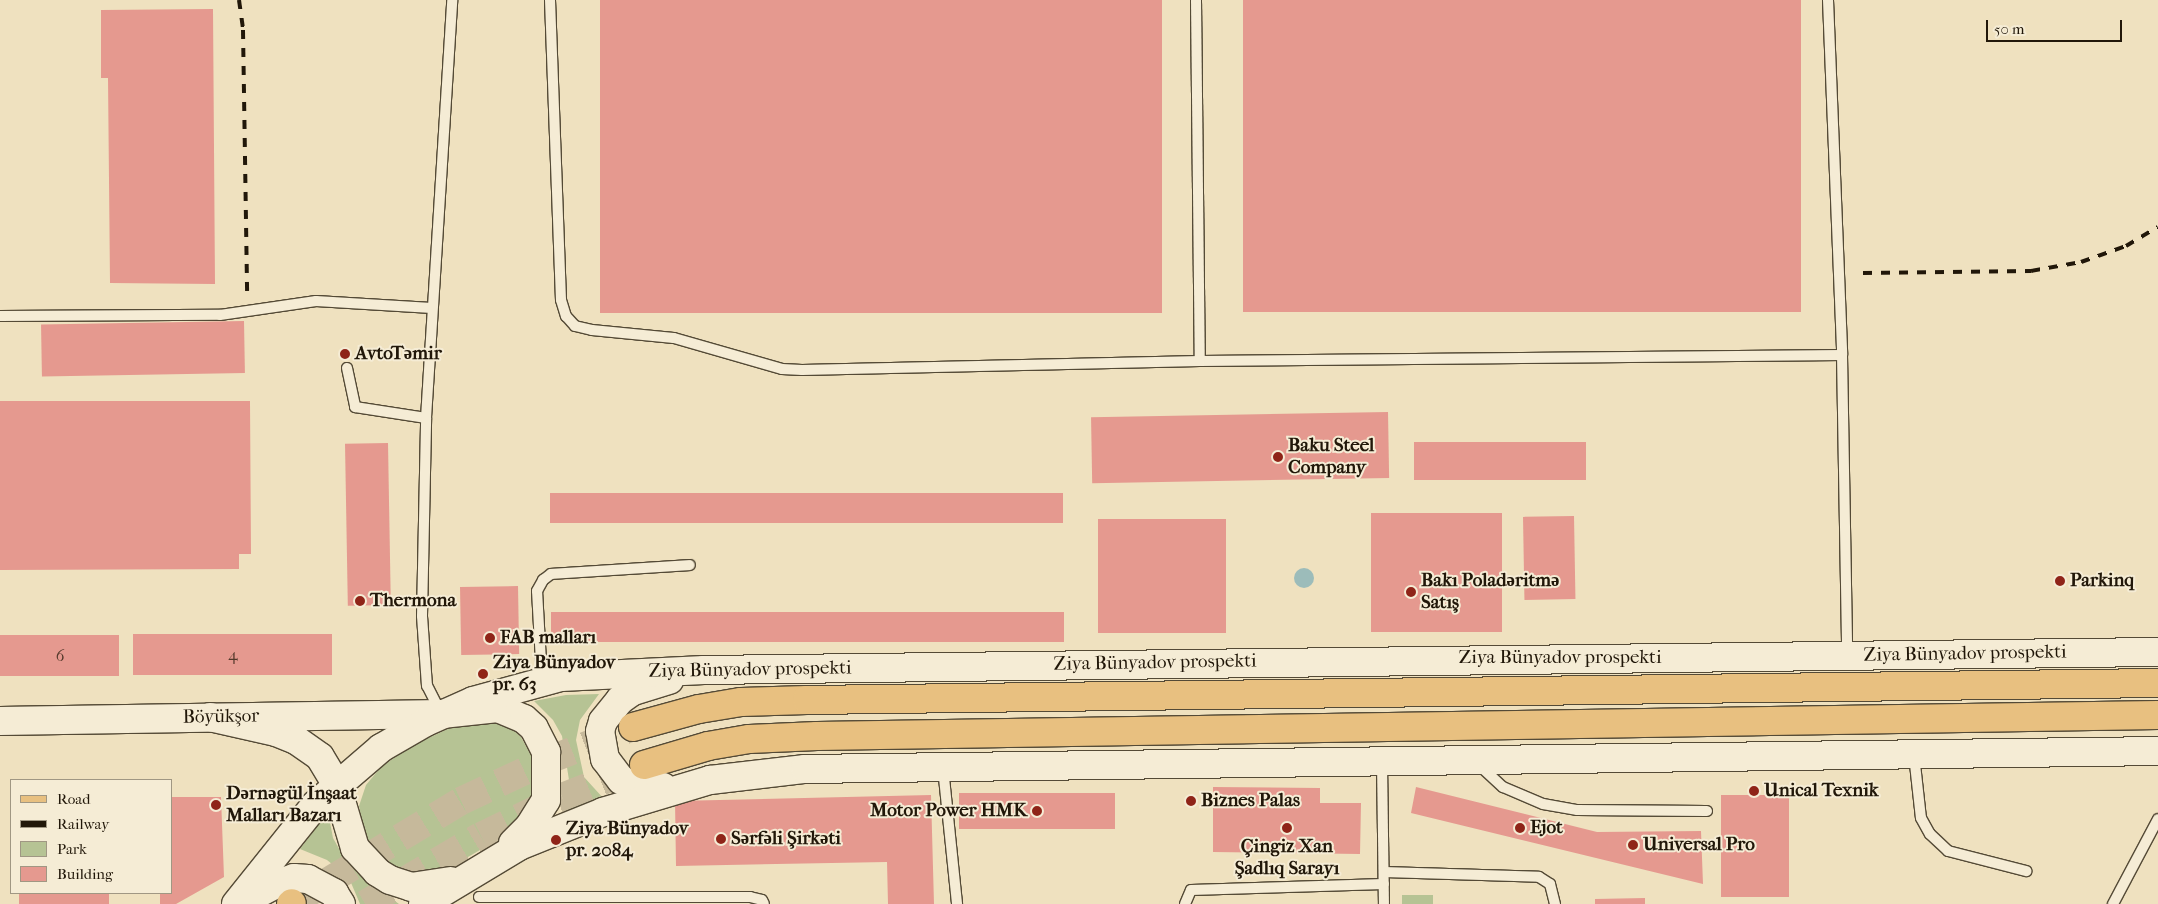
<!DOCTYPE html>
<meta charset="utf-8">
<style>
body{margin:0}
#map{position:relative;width:2158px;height:904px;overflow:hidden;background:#efe1bf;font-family:"IM FELL French Canon",serif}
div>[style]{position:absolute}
.green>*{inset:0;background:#b6c394;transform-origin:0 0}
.water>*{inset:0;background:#9cbcba}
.round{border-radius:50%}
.building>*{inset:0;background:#e5998f;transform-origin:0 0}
.primary-tunnel>*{height:28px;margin-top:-14px;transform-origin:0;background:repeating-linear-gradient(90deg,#c6b99b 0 28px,transparent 0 42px)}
.roads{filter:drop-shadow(1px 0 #544a36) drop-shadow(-1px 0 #544a36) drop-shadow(0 1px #544a36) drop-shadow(0 -1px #544a36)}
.lane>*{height:10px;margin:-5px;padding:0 5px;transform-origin:5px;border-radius:5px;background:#f5ecd5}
.secondary>*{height:28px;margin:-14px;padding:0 14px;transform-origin:14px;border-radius:14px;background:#f5ecd5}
.primary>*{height:28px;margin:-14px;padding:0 14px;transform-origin:14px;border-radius:14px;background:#e8c080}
.rail>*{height:4px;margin-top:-2px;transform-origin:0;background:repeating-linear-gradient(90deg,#211709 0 9px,transparent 0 18px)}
.dots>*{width:14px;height:14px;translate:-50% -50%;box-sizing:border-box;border:2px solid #f5ecd5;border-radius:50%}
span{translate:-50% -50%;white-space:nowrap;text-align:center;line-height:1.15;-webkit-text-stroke:4px #f5ecd5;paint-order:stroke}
.number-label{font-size:16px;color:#52382a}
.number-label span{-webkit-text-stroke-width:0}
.poi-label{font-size:19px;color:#211709;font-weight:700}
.left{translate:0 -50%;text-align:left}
.right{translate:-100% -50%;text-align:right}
.street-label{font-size:19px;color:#211709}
.legend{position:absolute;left:10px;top:779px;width:162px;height:115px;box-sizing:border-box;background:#f5ecd5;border:1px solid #a09783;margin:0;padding:6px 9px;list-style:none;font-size:15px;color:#211709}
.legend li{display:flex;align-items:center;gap:10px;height:25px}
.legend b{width:25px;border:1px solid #a09783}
.scale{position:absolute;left:1986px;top:20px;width:136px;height:22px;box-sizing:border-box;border:2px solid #211709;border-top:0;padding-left:6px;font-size:15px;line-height:18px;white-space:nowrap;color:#211709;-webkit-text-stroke:4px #f5ecd5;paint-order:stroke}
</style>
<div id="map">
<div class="green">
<div style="clip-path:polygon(599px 694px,580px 720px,576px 740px,584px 777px,604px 799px,565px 813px,569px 780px,562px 736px,553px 720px,534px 701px,566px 695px)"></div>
<div style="clip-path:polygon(471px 722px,493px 722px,511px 728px,521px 737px,536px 765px,537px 796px,511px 832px,456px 864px,436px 871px,406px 874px,390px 869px,366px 843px,359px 806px,366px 785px,381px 767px,413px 745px,450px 728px)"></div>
<div style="clip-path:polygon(328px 812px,333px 838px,342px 854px,357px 873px,399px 904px,360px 904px,349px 878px,327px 860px,300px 849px)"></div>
<div style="left:1433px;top:895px;width:9px;height:31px;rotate:90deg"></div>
</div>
<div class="water">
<div class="round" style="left:1294px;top:568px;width:20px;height:20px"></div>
</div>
<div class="building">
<div style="left:600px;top:0;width:562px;height:313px"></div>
<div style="left:1243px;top:0;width:558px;height:312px"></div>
<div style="clip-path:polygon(213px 9px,215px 284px,110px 283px,108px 78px,101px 78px,101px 10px)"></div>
<div style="left:244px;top:321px;width:52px;height:203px;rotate:89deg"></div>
<div style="clip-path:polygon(0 401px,250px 401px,251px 554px,239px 554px,239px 569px,0 570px)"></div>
<div style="left:1388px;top:412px;width:66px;height:297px;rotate:89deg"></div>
<div style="left:1586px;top:442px;width:38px;height:172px;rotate:90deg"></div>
<div style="left:388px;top:443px;width:162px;height:43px;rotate:89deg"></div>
<div style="left:1063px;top:493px;width:30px;height:513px;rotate:90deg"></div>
<div style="left:1502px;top:513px;width:119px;height:131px;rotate:90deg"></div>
<div style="left:1574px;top:516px;width:83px;height:51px;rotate:89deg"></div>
<div style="left:1098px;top:519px;width:128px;height:114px"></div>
<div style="left:518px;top:586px;width:68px;height:58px;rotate:89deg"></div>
<div style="left:1064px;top:612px;width:30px;height:513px;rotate:90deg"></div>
<div style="left:332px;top:634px;width:41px;height:199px;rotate:90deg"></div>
<div style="left:119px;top:635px;width:41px;height:119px;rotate:90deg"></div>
<div style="clip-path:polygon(1213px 787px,1320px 788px,1320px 803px,1361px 803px,1360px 854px,1213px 852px)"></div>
<div style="clip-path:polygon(1416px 787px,1597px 832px,1701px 831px,1703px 884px,1411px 813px)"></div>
<div style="left:959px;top:793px;width:156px;height:36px"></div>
<div style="clip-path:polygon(931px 795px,934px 904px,888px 904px,887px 862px,676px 866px,675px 801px)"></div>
<div style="left:1721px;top:795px;width:68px;height:102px"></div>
<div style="clip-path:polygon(171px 797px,221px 797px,224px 877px,176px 904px,160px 904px,160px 893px,171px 893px)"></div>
<div style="left:19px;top:893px;width:90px;height:11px"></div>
<div style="clip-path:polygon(1645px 898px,1645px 904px,1595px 904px,1595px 899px)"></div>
</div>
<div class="primary-tunnel">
<div style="left:292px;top:903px;width:197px;rotate:-31.1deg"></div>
<div style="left:461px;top:801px;width:94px;rotate:-25.2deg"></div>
<div style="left:546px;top:761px;width:93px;rotate:-21.3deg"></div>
<div style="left:365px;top:904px;width:134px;rotate:-30.4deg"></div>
<div style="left:481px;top:836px;width:90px;rotate:-25.7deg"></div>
<div style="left:562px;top:797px;width:82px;rotate:-21.5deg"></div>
</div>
<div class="roads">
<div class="lane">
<div style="left:550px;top:0;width:300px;rotate:87.9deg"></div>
<div style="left:561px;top:300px;width:17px;rotate:73deg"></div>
<div style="left:566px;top:316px;width:13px;rotate:48deg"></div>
<div style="left:575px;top:326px;width:17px;rotate:13deg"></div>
<div style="left:592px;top:330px;width:82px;rotate:5.6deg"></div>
<div style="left:674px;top:338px;width:112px;rotate:16deg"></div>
<div style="left:782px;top:369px;width:20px;rotate:3deg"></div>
<div style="left:802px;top:370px;width:398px;rotate:-1.3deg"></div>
<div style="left:1200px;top:361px;width:642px;rotate:-0.54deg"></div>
<div style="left:1196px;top:0;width:361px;rotate:89.4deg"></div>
<div style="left:1828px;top:0;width:355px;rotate:87.7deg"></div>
<div style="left:1842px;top:355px;width:300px;rotate:89deg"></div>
<div style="left:0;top:316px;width:220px;rotate:-0.3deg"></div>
<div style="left:220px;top:315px;width:97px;rotate:-8.3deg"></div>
<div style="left:316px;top:301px;width:116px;rotate:3.5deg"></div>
<div style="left:347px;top:368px;width:40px;rotate:78deg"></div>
<div style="left:355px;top:407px;width:72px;rotate:8.8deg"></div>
<div style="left:542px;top:680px;width:89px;rotate:-93.2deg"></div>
<div style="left:537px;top:591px;width:13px;rotate:-61deg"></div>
<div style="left:543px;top:580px;width:10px;rotate:-37deg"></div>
<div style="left:551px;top:574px;width:139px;rotate:-3.7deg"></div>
<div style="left:440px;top:711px;width:28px;rotate:-117deg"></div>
<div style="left:427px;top:686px;width:70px;rotate:-94.1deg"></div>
<div style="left:422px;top:616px;width:198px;rotate:-88.8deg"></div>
<div style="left:426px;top:418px;width:419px;rotate:-86.4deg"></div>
<div style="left:1914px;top:755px;width:63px;rotate:83.7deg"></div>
<div style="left:1921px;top:818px;width:18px;rotate:61deg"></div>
<div style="left:1930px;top:834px;width:25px;rotate:43deg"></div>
<div style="left:1948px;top:851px;width:81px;rotate:14.4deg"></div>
<div style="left:1382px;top:763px;width:141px;rotate:89.2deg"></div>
<div style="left:1478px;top:764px;width:34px;rotate:43deg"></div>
<div style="left:1503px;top:787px;width:43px;rotate:23deg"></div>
<div style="left:1543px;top:804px;width:35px;rotate:10deg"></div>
<div style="left:1577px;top:810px;width:130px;rotate:0.4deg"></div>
<div style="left:943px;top:768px;width:137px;rotate:84.1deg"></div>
<div style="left:1384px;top:872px;width:155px;rotate:1.8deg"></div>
<div style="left:1539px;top:877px;width:13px;rotate:32deg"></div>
<div style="left:1550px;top:884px;width:21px;rotate:76deg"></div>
<div style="left:479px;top:897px;width:271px"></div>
<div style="left:750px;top:897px;width:12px;rotate:14deg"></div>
<div style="left:762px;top:900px;width:4px;rotate:63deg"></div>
<div style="left:1185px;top:904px;width:15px;rotate:-67deg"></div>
<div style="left:1191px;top:890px;width:193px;rotate:-1.8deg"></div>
<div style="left:2113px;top:904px;width:96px;rotate:-62.1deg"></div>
</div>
<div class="secondary">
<div style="left:210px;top:717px;width:68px;rotate:12.8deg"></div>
<div style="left:276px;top:732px;width:22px;rotate:22deg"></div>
<div style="left:296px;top:740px;width:29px;rotate:35deg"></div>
<div style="left:320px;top:757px;width:31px;rotate:59deg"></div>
<div style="left:336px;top:784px;width:67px;rotate:73.5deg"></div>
<div style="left:355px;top:848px;width:33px;rotate:47deg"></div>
<div style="left:377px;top:872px;width:15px;rotate:32deg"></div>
<div style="left:390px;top:880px;width:22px;rotate:18deg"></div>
<div style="left:411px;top:887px;width:40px;rotate:-8.5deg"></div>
<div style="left:0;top:721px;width:442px;rotate:-0.9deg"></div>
<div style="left:442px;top:714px;width:56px;rotate:-6.1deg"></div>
<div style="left:498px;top:708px;width:28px;rotate:23deg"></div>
<div style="left:524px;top:719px;width:13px;rotate:42deg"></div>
<div style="left:534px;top:728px;width:27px;rotate:63deg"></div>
<div style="left:546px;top:752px;width:48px;rotate:90deg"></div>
<div style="left:546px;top:800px;width:31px;rotate:122deg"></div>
<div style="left:530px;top:826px;width:24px;rotate:135deg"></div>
<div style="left:663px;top:787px;width:30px;rotate:-178deg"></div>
<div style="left:633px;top:786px;width:13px;rotate:-153deg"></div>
<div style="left:621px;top:780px;width:26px;rotate:-127deg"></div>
<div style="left:605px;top:759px;width:28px;rotate:-100deg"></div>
<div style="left:600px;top:731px;width:10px;rotate:-73deg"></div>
<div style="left:603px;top:721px;width:27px;rotate:-51deg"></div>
<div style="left:620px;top:700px;width:16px;rotate:-35deg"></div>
<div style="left:633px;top:691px;width:38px;rotate:-17deg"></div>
<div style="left:248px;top:899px;width:32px;rotate:-28deg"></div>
<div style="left:276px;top:884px;width:19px;rotate:-18deg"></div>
<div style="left:294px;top:878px;width:14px;rotate:4deg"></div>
<div style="left:308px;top:879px;width:30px;rotate:28deg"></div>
<div style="left:334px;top:893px;width:13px;rotate:58deg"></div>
<div style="left:236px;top:904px;width:128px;rotate:-51.3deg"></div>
<div style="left:316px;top:804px;width:86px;rotate:-40.7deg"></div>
<div style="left:381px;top:748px;width:52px;rotate:-30deg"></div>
<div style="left:426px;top:722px;width:51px;rotate:-24.1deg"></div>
<div style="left:473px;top:701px;width:91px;rotate:-15.3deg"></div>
<div style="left:561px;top:677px;width:143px;rotate:-2.8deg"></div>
<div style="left:704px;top:670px;width:1454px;rotate:-0.71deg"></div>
<div style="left:423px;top:904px;width:112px;rotate:-31.1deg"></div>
<div style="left:519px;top:846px;width:91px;rotate:-22deg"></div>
<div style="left:603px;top:812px;width:112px;rotate:-16.7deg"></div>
<div style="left:710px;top:780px;width:96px;rotate:-6.6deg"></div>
<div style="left:805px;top:769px;width:1353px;rotate:-0.76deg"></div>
</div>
<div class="primary">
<div style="left:633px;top:727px;width:68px;rotate:-15.3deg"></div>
<div style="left:699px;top:709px;width:43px;rotate:-9.5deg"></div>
<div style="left:741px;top:702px;width:66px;rotate:-1.7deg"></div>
<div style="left:807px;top:700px;width:1351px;rotate:-0.72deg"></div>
<div style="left:644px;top:765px;width:67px;rotate:-16.5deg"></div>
<div style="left:708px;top:746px;width:42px;rotate:-9.7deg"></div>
<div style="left:749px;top:739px;width:68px;rotate:-2.5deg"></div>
<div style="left:817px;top:736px;width:1341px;rotate:-0.9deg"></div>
<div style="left:291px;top:904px;width:1px;rotate:-45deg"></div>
</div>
</div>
<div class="rail">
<div style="left:239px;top:0;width:30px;rotate:82deg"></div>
<div style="left:243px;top:30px;width:268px;rotate:89.1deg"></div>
<div style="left:1863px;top:273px;width:168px;rotate:-0.7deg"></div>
<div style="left:2031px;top:271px;width:51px;rotate:-10.2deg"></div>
<div style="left:2081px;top:262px;width:48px;rotate:-19.6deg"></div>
<div style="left:2126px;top:246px;width:37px;rotate:-31deg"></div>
</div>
<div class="dots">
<div style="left:345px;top:354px;background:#8f2418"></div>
<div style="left:1278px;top:457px;background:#8f2418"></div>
<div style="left:2060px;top:581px;background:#8f2418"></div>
<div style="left:1411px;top:592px;background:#8f2418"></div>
<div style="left:360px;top:601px;background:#8f2418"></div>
<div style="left:490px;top:638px;background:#8f2418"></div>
<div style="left:483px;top:674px;background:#8f2418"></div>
<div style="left:1754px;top:791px;background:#8f2418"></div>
<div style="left:1191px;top:801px;background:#8f2418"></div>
<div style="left:216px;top:805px;background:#8f2418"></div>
<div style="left:1037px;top:811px;background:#8f2418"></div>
<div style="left:1287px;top:828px;background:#8f2418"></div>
<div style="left:1520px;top:828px;background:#8f2418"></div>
<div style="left:721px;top:839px;background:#8f2418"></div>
<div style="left:556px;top:840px;background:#8f2418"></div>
<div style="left:1633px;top:845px;background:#8f2418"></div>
</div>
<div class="number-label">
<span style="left:233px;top:655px">4</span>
<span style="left:60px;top:656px">6</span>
</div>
<div class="poi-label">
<span class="left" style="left:355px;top:354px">AvtoTəmir</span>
<span class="left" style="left:1288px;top:457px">Baku Steel<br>Company</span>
<span class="left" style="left:1421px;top:592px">Bakı Poladəritmə<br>Satış</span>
<span class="left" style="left:2070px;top:581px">Parkinq</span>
<span class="left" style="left:370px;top:601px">Thermona</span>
<span class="left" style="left:500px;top:638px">FAB malları</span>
<span class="left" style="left:493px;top:674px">Ziya Bünyadov<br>pr. 63</span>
<span class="left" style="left:1764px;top:791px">Unical Texnik</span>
<span class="left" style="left:226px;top:805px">Dərnəgül İnşaat<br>Malları Bazarı</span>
<span class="left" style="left:1201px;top:801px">Biznes Palas</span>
<span class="right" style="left:1027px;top:811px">Motor Power HMK</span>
<span class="left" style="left:1530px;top:828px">Ejot</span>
<span class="left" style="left:566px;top:840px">Ziya Bünyadov<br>pr. 2084</span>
<span class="left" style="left:731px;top:839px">Sərfəli Şirkəti</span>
<span class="left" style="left:1643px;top:845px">Universal Pro</span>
<span style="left:1287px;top:858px">Çingiz Xan<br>Şadlıq Sarayı</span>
</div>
<div class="street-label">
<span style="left:1965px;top:654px;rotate:-1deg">Ziya Bünyadov prospekti</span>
<span style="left:1560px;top:658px">Ziya Bünyadov prospekti</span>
<span style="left:1155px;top:663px;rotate:-1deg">Ziya Bünyadov prospekti</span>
<span style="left:750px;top:670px;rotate:-1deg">Ziya Bünyadov prospekti</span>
<span style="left:221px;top:717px;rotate:-1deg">Böyükşor</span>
</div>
<ul class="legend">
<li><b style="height:6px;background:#e8c080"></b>Road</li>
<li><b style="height:6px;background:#211709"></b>Railway</li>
<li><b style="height:14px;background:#b6c394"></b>Park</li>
<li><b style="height:14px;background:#e5998f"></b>Building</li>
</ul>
<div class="scale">50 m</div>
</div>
